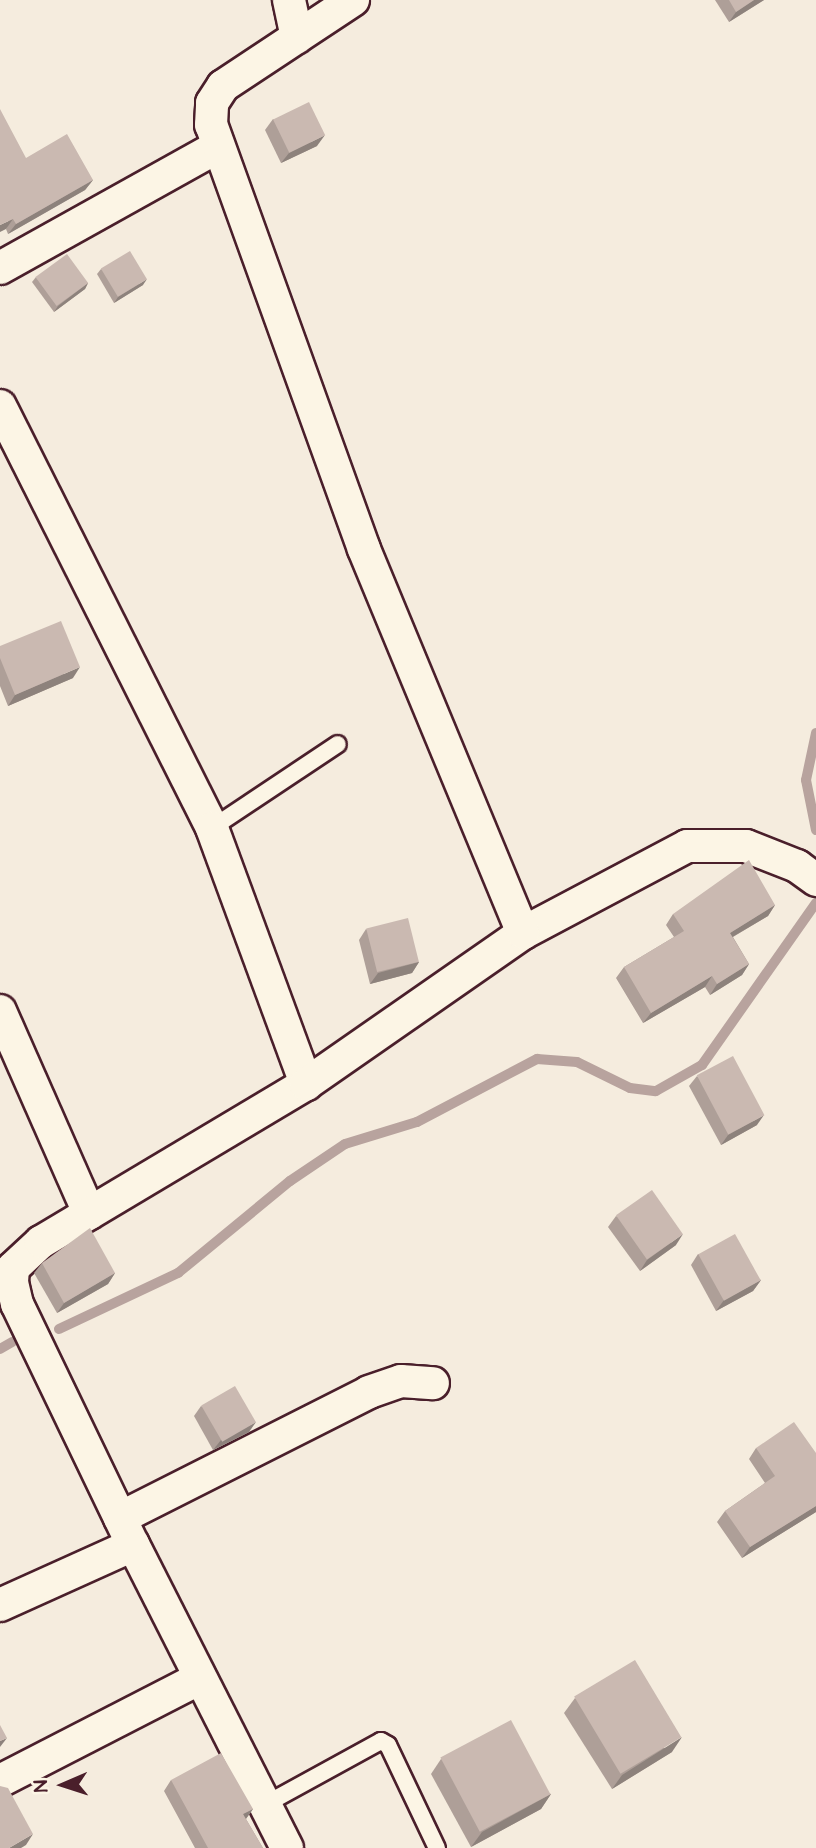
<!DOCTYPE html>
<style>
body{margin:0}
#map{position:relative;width:816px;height:1848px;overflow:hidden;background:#f5ecde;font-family:"Architects Daughter",sans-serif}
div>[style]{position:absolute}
.stream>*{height:10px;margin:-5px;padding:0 5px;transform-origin:5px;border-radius:5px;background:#b8a39e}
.roads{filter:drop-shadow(2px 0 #4a1f2b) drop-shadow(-2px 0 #4a1f2b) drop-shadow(0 2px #4a1f2b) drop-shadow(0 -2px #4a1f2b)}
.service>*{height:16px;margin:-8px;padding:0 8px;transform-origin:8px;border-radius:8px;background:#fcf5e5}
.minor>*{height:32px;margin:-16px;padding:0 16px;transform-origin:16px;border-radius:16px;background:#fcf5e5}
.wall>*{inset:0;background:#ae9f98}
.shaded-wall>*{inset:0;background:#8d827c}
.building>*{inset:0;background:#cab9b1;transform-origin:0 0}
span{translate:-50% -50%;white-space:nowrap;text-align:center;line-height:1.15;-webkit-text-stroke:7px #fcf5e5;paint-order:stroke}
.north{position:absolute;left:28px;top:1750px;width:70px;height:70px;-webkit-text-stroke:5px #fcf5e5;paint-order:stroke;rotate:267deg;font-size:19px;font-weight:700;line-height:28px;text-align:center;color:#4a1f2b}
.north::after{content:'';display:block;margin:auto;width:24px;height:32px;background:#4a1f2b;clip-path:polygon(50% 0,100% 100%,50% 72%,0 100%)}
</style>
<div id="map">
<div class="stream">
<div style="left:816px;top:733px;width:48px;rotate:102deg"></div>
<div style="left:806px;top:780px;width:51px;rotate:78.7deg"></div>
<div style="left:59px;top:1329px;width:132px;rotate:-25.2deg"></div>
<div style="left:178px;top:1273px;width:145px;rotate:-39.4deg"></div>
<div style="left:290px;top:1181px;width:66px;rotate:-33.9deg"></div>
<div style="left:345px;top:1144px;width:75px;rotate:-17deg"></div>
<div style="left:417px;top:1122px;width:136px;rotate:-27.7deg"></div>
<div style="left:537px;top:1059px;width:40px;rotate:4.3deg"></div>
<div style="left:577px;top:1062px;width:59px;rotate:26.1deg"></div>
<div style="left:630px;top:1088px;width:26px;rotate:7deg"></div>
<div style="left:656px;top:1091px;width:53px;rotate:-29.5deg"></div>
<div style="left:702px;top:1065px;width:198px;rotate:-54.9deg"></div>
<div style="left:0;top:1349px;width:14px;rotate:-30deg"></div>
</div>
<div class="roads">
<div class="service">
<div style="left:212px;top:828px;width:151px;rotate:-33.7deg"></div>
<div style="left:266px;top:1804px;width:131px;rotate:-28.7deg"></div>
<div style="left:381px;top:1741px;width:8px;rotate:30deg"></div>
<div style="left:388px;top:1745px;width:114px;rotate:64.6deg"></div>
</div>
<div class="minor">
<div style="left:289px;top:0;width:38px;rotate:78deg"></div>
<div style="left:0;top:268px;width:247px;rotate:-29.1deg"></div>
<div style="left:0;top:406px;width:472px;rotate:63.3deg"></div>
<div style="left:212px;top:828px;width:273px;rotate:69.8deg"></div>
<div style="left:523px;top:933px;width:186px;rotate:-27.9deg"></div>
<div style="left:687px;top:846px;width:59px"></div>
<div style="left:746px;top:846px;width:55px;rotate:21.4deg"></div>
<div style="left:797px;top:866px;width:24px;rotate:36deg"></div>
<div style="left:0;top:1011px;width:221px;rotate:66.2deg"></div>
<div style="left:120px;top:1518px;width:279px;rotate:-26.8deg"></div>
<div style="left:369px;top:1392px;width:34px;rotate:-19deg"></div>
<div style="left:401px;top:1381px;width:32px;rotate:4deg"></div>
<div style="left:0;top:1605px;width:146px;rotate:-24.3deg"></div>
<div style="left:0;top:1781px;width:225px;rotate:-27.2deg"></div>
<div style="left:287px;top:1848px;width:340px;rotate:-116.9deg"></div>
<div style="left:133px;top:1545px;width:267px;rotate:-115.7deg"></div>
<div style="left:17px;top:1304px;width:23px;rotate:-103deg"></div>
<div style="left:12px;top:1282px;width:14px;rotate:-86deg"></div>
<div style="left:13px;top:1268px;width:38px;rotate:-43deg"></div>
<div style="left:41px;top:1242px;width:309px;rotate:-30.8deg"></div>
<div style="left:306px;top:1084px;width:264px;rotate:-34.8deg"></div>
<div style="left:523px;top:933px;width:416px;rotate:-112.5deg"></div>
<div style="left:364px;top:549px;width:451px;rotate:-109.8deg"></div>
<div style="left:211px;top:125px;width:22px;rotate:-87deg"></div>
<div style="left:212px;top:103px;width:20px;rotate:-57deg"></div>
<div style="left:223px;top:86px;width:156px;rotate:-33.5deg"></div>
</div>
</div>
<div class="wall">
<div style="clip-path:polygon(715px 0,764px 0,729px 22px)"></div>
<div style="clip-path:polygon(273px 119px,317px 146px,281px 163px,265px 130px)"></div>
<div style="clip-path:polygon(26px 158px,93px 180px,85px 190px,8px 234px,6px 229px)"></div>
<div style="clip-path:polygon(101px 269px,143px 285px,114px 303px,97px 274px)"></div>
<div style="clip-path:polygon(36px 277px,88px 283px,85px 289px,54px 312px,32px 282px)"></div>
<div style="clip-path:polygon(0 646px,73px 678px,8px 706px,0 686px)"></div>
<div style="clip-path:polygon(775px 905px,768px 916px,733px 937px,749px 964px,742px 975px,710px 995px,705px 987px,643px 1023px,616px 978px,624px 967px,674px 937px,666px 925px,673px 914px)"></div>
<div style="clip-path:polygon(366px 929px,419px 962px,412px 973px,370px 984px,359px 940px)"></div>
<div style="clip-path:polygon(697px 1076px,757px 1125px,721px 1145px,689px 1086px)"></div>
<div style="clip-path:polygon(616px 1216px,676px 1245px,640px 1271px,608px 1227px)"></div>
<div style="clip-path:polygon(698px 1254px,761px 1280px,753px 1291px,716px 1311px,691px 1265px)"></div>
<div style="clip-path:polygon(42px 1263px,115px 1273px,108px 1284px,57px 1313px,34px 1273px)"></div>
<div style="clip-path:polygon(201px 1406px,249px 1432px,213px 1450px,194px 1416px)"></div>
<div style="clip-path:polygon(756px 1448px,816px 1453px,816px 1512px,742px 1558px,717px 1522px,725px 1511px,765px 1483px,749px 1459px)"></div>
<div style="clip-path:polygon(575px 1698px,672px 1752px,612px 1789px,564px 1713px)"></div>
<div style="clip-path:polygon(441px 1759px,551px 1794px,541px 1809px,471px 1847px,431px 1774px)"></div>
<div style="clip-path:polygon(171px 1780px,253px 1809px,246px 1819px,263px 1848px,195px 1848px,164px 1791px)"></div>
</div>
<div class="shaded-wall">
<div style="clip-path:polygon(754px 0,764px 0,729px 22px,736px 12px)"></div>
<div style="clip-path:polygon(325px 135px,317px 146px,281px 163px,289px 153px)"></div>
<div style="clip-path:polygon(93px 180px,85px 190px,8px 234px,16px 224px)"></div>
<div style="clip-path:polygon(13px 219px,6px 229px,0 232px,0 225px)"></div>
<div style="clip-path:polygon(147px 279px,143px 285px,114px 303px,118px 297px)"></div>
<div style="clip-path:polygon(88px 283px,85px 289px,54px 312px,58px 306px)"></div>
<div style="clip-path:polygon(80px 667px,73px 678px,8px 706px,15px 695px)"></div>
<div style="clip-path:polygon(775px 905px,768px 916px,722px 943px,730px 933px)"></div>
<div style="clip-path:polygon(419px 962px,412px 973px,370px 984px,378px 973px)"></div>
<div style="clip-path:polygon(749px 964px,742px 975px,710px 995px,717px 984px)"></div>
<div style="clip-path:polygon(712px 976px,705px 987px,643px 1023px,651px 1013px)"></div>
<div style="clip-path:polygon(764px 1115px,757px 1125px,721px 1145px,728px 1135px)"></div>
<div style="clip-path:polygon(683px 1234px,676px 1245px,640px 1271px,647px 1260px)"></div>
<div style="clip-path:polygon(115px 1273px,108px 1284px,57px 1313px,64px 1303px)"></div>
<div style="clip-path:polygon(761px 1280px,753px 1291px,716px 1311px,724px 1300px)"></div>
<div style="clip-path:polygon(256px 1422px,249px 1432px,213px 1450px,221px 1440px)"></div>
<div style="clip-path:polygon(816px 1506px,816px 1512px,742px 1558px,750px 1547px)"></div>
<div style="clip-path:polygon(682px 1737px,672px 1752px,612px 1789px,622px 1775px)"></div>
<div style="clip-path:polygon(7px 1738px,0 1747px,0 1741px)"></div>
<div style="clip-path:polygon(551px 1794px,541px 1809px,471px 1847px,482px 1832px)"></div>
<div style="clip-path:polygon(253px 1809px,245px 1820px,243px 1814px)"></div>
<div style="clip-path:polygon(33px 1834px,26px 1845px,21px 1848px,9px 1848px)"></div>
</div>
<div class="building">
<div style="clip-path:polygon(729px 0,754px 0,736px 12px)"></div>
<div style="left:309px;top:102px;width:37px;height:40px;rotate:64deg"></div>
<div style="clip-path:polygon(0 109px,26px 158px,67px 134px,93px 180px,16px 224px,13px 219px,0 225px)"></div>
<div style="left:130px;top:251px;width:33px;height:34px;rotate:59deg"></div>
<div style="left:67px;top:254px;width:36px;height:39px;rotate:54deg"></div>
<div style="clip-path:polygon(61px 621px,80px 667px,15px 695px,0 658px,0 646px)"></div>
<div style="clip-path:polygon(749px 860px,775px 905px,730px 933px,749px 964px,717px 984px,712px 976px,651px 1013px,624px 967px,684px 931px,673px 914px)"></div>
<div style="left:408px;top:918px;width:45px;height:43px;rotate:76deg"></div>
<div style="left:733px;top:1056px;width:67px;height:41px;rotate:62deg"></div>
<div style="left:652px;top:1190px;width:54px;height:44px;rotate:55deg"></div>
<div style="clip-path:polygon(90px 1228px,115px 1273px,64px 1303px,42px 1263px)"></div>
<div style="left:735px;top:1234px;width:53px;height:42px;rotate:61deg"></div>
<div style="left:235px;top:1386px;width:42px;height:39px;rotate:60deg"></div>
<div style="clip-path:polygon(794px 1422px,816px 1453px,816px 1506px,750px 1547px,725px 1511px,775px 1476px,756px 1448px)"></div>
<div style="left:635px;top:1660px;width:90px;height:71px;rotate:59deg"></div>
<div style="left:511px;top:1720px;width:84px;height:80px;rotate:62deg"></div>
<div style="clip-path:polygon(0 1725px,7px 1738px,0 1741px)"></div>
<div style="clip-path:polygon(221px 1753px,253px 1809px,243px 1814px,263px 1848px,208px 1848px,171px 1780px)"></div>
<div style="clip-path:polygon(0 1786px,8px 1788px,33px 1834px,9px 1848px,0 1848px)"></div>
</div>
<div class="north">N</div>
</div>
